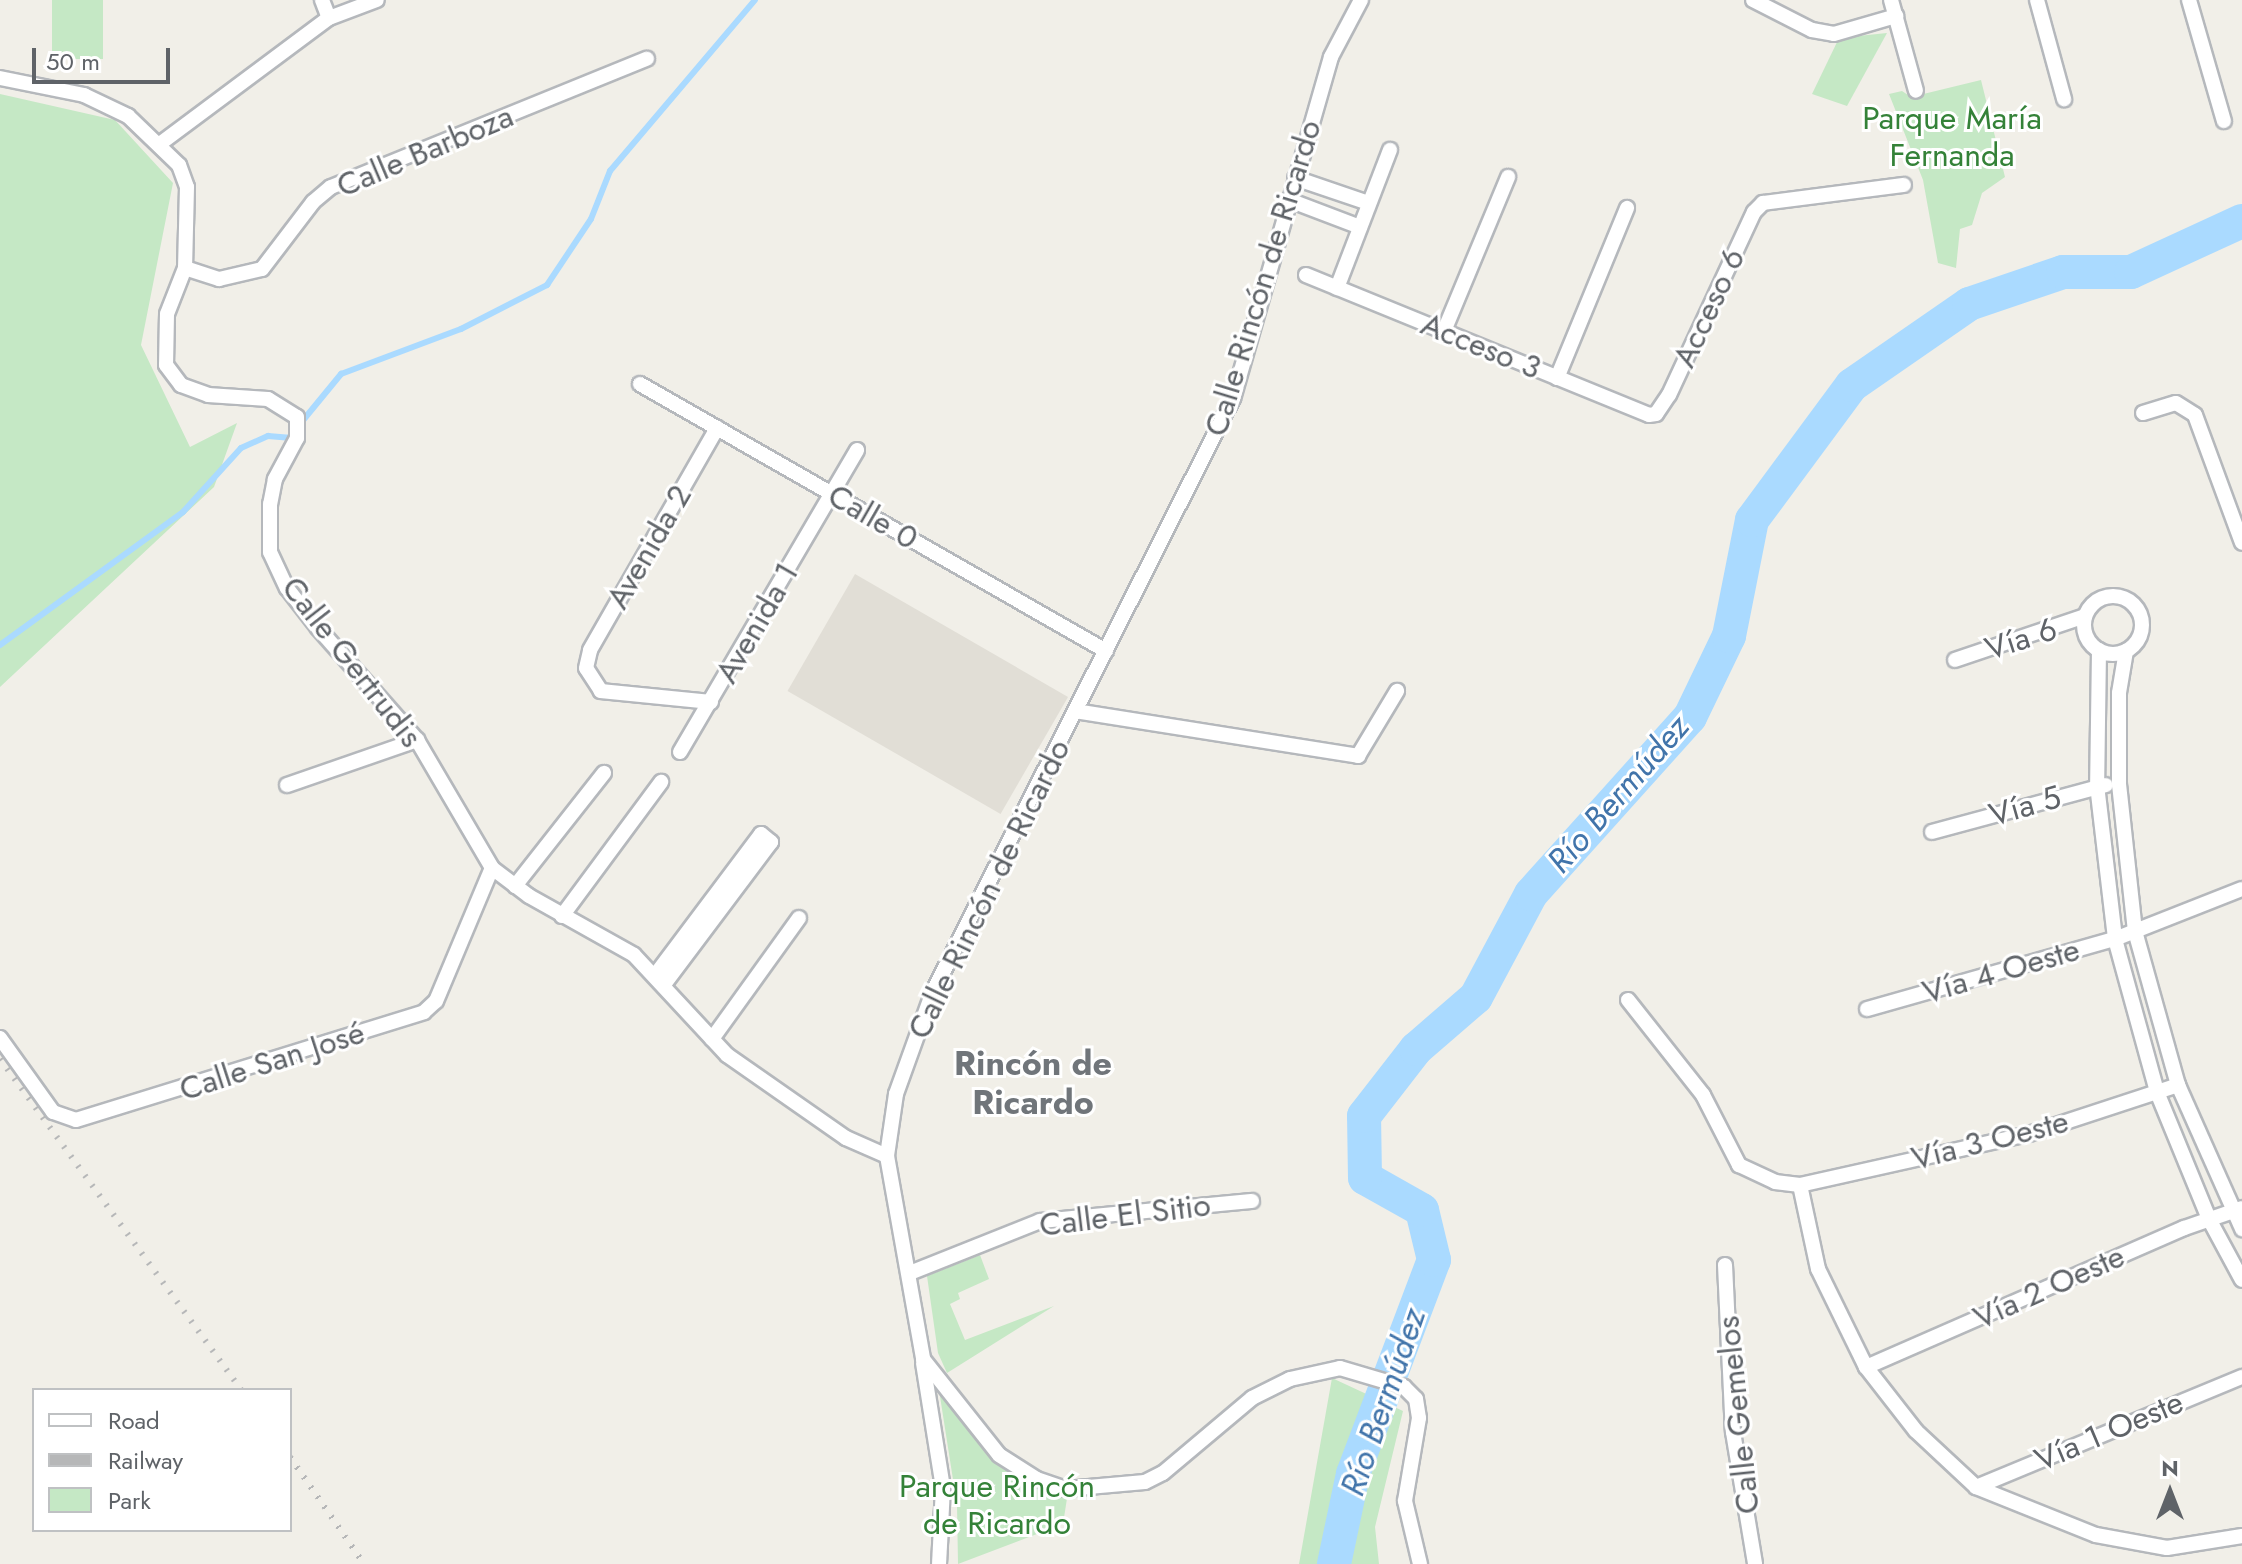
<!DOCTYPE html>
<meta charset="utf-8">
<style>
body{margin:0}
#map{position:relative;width:2242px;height:1564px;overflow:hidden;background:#f1efe8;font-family:Jost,sans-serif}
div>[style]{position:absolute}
.education>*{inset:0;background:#e1ded6;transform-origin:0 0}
.green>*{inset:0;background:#c5e8c5;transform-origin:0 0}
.stream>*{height:6px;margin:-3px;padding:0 3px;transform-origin:3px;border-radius:3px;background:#aadaff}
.river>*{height:34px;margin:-17px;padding:0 17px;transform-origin:17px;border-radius:17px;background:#aadaff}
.roads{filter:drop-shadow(2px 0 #b5b8bc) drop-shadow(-2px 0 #b5b8bc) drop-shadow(0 2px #b5b8bc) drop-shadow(0 -2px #b5b8bc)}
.minor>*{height:14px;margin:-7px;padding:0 7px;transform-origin:7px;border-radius:7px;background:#fff}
.minor>.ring{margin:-7px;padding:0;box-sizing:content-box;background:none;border:14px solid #fff;border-radius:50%}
.rail>*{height:6px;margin-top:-3px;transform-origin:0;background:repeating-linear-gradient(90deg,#b6b7b8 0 2px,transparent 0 12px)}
span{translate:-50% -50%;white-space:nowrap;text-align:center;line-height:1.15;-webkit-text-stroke:6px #fff;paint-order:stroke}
.park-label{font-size:32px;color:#348238}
.street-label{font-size:32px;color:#5f6368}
.water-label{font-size:34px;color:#4174aa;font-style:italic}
.neighbourhood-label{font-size:34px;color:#70757a;font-weight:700}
.legend{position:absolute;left:32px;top:1388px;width:260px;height:144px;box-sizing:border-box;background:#fff;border:2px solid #bfc1c3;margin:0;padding:10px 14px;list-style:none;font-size:24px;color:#5f6368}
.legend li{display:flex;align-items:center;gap:16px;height:40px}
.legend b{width:40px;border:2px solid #bfc1c3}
.north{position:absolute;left:2130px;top:1452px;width:80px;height:80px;-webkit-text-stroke:6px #fff;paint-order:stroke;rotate:0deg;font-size:22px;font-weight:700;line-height:32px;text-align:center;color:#5f6368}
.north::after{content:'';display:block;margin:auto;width:28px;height:36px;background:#5f6368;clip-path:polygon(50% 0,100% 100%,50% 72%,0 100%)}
.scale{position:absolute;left:32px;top:48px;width:138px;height:36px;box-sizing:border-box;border:4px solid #5f6368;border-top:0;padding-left:10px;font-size:24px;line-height:28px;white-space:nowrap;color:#5f6368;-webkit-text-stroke:6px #fff;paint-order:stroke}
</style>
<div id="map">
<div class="education">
<div style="left:855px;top:574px;width:246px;height:135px;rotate:30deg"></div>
</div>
<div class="green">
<div style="left:52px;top:0;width:51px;height:59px"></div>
<div style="clip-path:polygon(1887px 33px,1847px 106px,1812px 94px,1839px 38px)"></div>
<div style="clip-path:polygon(1981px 80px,2005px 177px,1982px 193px,1972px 225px,1960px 229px,1956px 268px,1938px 263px,1923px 180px,1889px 94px,1902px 91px,1911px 97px)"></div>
<div style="clip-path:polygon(0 94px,115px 120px,173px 183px,141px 345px,190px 447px,237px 423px,214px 487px,0 687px)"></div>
<div style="clip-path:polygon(980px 1255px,989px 1279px,958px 1293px,960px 1299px,950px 1304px,965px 1340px,1054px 1306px,947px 1373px,938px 1353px,927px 1276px)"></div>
<div style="clip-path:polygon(1332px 1378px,1403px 1411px,1375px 1527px,1379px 1564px,1299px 1564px)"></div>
<div style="clip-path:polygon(939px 1390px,991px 1454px,1068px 1492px,1063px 1524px,958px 1564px,957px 1505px)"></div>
</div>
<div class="stream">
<div style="left:300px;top:424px;width:65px;rotate:-50.6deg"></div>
<div style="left:341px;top:374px;width:128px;rotate:-20.6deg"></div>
<div style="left:461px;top:329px;width:97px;rotate:-27.1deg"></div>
<div style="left:547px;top:285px;width:79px;rotate:-56.3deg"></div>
<div style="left:591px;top:219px;width:52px;rotate:-68.4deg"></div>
<div style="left:610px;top:171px;width:224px;rotate:-49.7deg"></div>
<div style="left:0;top:645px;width:226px;rotate:-36deg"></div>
<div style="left:183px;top:512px;width:86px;rotate:-47.8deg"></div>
<div style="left:241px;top:448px;width:30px;rotate:-24deg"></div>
<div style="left:268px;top:436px;width:21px;rotate:5deg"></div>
<div style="left:289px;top:438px;width:6px;rotate:-51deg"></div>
</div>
<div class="river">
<div style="left:1334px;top:1564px;width:92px;rotate:-78.1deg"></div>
<div style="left:1353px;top:1474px;width:229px;rotate:-69.3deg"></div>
<div style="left:1434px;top:1260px;width:51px;rotate:-103.5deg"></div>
<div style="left:1422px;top:1210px;width:65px;rotate:-150.7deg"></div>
<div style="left:1365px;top:1178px;width:62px;rotate:-90.9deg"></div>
<div style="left:1364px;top:1116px;width:85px;rotate:-52.2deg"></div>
<div style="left:1416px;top:1049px;width:79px;rotate:-40.9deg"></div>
<div style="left:1476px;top:997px;width:117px;rotate:-61.9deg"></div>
<div style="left:1531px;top:894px;width:238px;rotate:-48.1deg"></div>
<div style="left:1690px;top:717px;width:90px;rotate:-64.3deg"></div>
<div style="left:1729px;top:636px;width:118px;rotate:-78.8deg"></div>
<div style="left:1752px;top:520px;width:168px;rotate:-53.5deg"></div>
<div style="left:1852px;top:385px;width:142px;rotate:-34.7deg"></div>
<div style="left:1969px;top:304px;width:99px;rotate:-18.8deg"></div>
<div style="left:2063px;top:272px;width:68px"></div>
<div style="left:2131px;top:272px;width:122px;rotate:-24.7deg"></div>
</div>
<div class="roads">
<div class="minor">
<div style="left:322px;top:0;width:19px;rotate:69deg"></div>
<div style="left:1361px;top:0;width:64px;rotate:117.8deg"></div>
<div style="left:1331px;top:57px;width:355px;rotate:106deg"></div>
<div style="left:1233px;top:398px;width:668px;rotate:116.8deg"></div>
<div style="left:932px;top:994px;width:106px;rotate:109.8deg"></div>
<div style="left:896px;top:1094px;width:63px;rotate:98.3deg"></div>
<div style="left:887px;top:1156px;width:206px;rotate:79.9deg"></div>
<div style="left:923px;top:1359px;width:122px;rotate:51.6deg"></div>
<div style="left:999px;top:1455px;width:45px;rotate:32.3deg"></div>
<div style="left:1037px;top:1479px;width:31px;rotate:19deg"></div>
<div style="left:1066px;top:1489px;width:79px;rotate:-5.1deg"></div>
<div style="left:1145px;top:1482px;width:20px;rotate:-27deg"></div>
<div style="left:1163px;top:1473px;width:116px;rotate:-40.1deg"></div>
<div style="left:1252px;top:1398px;width:42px;rotate:-26.6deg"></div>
<div style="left:1290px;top:1379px;width:51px;rotate:-12.4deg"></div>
<div style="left:1340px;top:1368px;width:67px;rotate:16.5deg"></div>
<div style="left:1404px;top:1387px;width:17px;rotate:45deg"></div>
<div style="left:1416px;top:1399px;width:19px;rotate:81deg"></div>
<div style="left:1419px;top:1418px;width:84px;rotate:99.6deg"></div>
<div style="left:1405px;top:1501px;width:65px;rotate:76.6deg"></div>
<div style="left:1753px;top:0;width:66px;rotate:27deg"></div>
<div style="left:1812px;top:30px;width:22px;rotate:10deg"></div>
<div style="left:1834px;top:34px;width:65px;rotate:-16.2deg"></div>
<div style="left:1891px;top:0;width:94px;rotate:74.6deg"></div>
<div style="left:2037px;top:0;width:103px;rotate:74.7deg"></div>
<div style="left:2189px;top:0;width:126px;rotate:73.9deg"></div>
<div style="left:0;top:78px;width:86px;rotate:11.4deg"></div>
<div style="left:84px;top:95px;width:49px;rotate:25.5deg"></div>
<div style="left:128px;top:116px;width:71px;rotate:43.9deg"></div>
<div style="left:179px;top:165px;width:23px;rotate:70deg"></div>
<div style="left:187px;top:187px;width:81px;rotate:91.4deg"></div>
<div style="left:185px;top:268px;width:49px;rotate:111.4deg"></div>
<div style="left:167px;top:314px;width:51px;rotate:91.1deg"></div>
<div style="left:166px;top:365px;width:25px;rotate:53deg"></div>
<div style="left:181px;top:385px;width:29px;rotate:20deg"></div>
<div style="left:208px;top:395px;width:60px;rotate:3.8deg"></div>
<div style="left:268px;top:399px;width:34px;rotate:32deg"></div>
<div style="left:297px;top:417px;width:21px;rotate:90deg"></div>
<div style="left:297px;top:438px;width:47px;rotate:118.2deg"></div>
<div style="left:275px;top:479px;width:25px;rotate:101deg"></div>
<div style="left:270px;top:504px;width:48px;rotate:90deg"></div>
<div style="left:270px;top:552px;width:40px;rotate:65deg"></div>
<div style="left:287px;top:588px;width:51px;rotate:52.2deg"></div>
<div style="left:318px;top:628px;width:149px;rotate:48.5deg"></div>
<div style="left:417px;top:740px;width:148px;rotate:59.6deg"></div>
<div style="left:492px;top:868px;width:46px;rotate:37.1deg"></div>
<div style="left:529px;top:896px;width:120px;rotate:29.3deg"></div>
<div style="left:634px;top:955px;width:137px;rotate:47.1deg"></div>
<div style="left:727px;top:1055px;width:145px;rotate:34.9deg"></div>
<div style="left:846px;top:1138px;width:45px;rotate:23.7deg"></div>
<div style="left:161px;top:143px;width:209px;rotate:-36.7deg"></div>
<div style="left:329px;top:18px;width:51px;rotate:-20.6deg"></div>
<div style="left:1295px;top:178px;width:78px;rotate:18.7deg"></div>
<div style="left:1289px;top:200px;width:76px;rotate:20.8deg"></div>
<div style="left:185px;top:268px;width:36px;rotate:18deg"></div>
<div style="left:219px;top:279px;width:44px;rotate:-13.1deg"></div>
<div style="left:262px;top:269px;width:84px;rotate:-52.7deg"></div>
<div style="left:313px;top:202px;width:23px;rotate:-40deg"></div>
<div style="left:331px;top:187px;width:341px;rotate:-22.1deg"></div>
<div style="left:1306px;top:275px;width:370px;rotate:22.2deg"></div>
<div style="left:1649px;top:415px;width:7px;rotate:-8deg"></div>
<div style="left:1656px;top:414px;width:23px;rotate:-56deg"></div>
<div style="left:1669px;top:395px;width:202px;rotate:-65.1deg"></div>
<div style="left:1754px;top:212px;width:13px;rotate:-45deg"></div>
<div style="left:1763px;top:203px;width:142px;rotate:-7.3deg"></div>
<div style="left:1337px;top:288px;width:148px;rotate:-69deg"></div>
<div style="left:1444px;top:331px;width:167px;rotate:-67.4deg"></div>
<div style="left:1557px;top:378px;width:184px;rotate:-67.6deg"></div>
<div style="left:640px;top:384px;width:537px;rotate:29.81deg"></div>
<div style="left:2143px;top:413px;width:34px;rotate:-17deg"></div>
<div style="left:2176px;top:403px;width:22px;rotate:32deg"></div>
<div style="left:2195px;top:415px;width:136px;rotate:69.8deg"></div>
<div class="ring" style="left:2084px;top:596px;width:44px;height:44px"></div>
<div style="left:2099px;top:650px;width:135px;rotate:90.8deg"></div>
<div style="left:2097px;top:785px;width:155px;rotate:83.3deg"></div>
<div style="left:2115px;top:939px;width:159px;rotate:74.6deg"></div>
<div style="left:2157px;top:1092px;width:137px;rotate:67.7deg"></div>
<div style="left:2209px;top:1219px;width:69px;rotate:61.6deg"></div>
<div style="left:2126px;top:651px;width:43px;rotate:99.5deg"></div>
<div style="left:2119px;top:693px;width:91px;rotate:90deg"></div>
<div style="left:2119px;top:784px;width:148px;rotate:83.8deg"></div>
<div style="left:2135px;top:931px;width:160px;rotate:74.4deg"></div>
<div style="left:2178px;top:1085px;width:158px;rotate:66deg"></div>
<div style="left:1955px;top:660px;width:137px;rotate:-18.7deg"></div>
<div style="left:711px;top:702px;width:111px;rotate:-174.3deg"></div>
<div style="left:601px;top:691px;width:27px;rotate:-123deg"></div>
<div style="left:586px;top:668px;width:18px;rotate:-77deg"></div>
<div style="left:590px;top:650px;width:256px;rotate:-60.2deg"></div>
<div style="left:1075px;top:711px;width:287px;rotate:9deg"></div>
<div style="left:1358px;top:756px;width:76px;rotate:-59deg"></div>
<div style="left:680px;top:752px;width:350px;rotate:-59.6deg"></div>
<div style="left:287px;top:785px;width:138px;rotate:-19.1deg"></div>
<div style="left:1932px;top:832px;width:180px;rotate:-15.1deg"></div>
<div style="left:515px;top:886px;width:144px;rotate:-51.8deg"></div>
<div style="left:562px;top:916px;width:167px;rotate:-53.5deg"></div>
<div style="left:656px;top:974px;width:175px;rotate:-53.1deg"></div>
<div style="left:761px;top:834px;width:13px;rotate:39deg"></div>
<div style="left:771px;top:842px;width:176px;rotate:126.9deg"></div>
<div style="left:1628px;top:1000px;width:121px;rotate:51.7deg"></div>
<div style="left:1703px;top:1095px;width:79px;rotate:62.8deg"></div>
<div style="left:1739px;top:1165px;width:40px;rotate:25deg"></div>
<div style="left:1775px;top:1182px;width:25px;rotate:7deg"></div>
<div style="left:1800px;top:1185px;width:235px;rotate:-12.6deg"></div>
<div style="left:2029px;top:1134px;width:157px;rotate:-18.2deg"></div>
<div style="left:1867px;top:1009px;width:258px;rotate:-15.8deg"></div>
<div style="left:2115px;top:939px;width:136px;rotate:-21.5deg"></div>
<div style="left:0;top:1038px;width:91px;rotate:54.4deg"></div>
<div style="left:53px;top:1112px;width:24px;rotate:19deg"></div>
<div style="left:76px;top:1120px;width:364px;rotate:-17.2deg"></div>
<div style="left:424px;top:1012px;width:16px;rotate:-43deg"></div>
<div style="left:436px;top:1001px;width:144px;rotate:-67.2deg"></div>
<div style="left:712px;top:1039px;width:149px;rotate:-54.3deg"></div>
<div style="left:1800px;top:1185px;width:86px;rotate:77.9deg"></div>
<div style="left:1818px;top:1269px;width:109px;rotate:63.9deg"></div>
<div style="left:1866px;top:1367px;width:81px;rotate:52deg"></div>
<div style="left:1916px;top:1431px;width:82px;rotate:43deg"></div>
<div style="left:1976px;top:1487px;width:129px;rotate:21.8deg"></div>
<div style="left:2096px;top:1535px;width:72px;rotate:10.4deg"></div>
<div style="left:2167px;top:1548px;width:76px;rotate:-9.1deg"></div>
<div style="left:1725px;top:1265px;width:167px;rotate:87.3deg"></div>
<div style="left:1733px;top:1432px;width:134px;rotate:80.5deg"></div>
<div style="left:910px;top:1273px;width:140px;rotate:-21.8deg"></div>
<div style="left:1040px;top:1221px;width:213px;rotate:-5.4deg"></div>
<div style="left:923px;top:1363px;width:127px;rotate:80.9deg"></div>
<div style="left:943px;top:1488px;width:76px;rotate:93deg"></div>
<div style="left:1866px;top:1367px;width:347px;rotate:-23.6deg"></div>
<div style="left:2184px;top:1228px;width:61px;rotate:-19deg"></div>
<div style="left:1976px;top:1487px;width:288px;rotate:-22.5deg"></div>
</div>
</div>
<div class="rail">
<div style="left:0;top:1059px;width:409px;rotate:53.9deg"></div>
<div style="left:290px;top:1457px;width:130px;rotate:55.3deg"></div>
</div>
<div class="park-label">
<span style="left:1952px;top:137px">Parque María<br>Fernanda</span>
<span style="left:997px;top:1505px">Parque Rincón<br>de Ricardo</span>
</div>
<div class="street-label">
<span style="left:425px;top:151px;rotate:-23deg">Calle Barboza</span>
<span style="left:1263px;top:278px;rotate:-73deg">Calle Rincón de Ricardo</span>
<span style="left:1709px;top:308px;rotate:-65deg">Acceso 6</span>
<span style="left:1481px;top:346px;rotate:22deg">Acceso 3</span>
<span style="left:873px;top:517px;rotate:30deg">Calle 0</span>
<span style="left:649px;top:547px;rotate:-60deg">Avenida 2</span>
<span style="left:757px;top:623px;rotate:-60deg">Avenida 1</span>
<span style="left:2021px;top:639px;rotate:-18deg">Vía 6</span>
<span style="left:352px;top:662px;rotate:52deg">Calle Gertrudis</span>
<span style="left:2025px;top:806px;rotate:-16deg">Vía 5</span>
<span style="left:989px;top:889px;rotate:-64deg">Calle Rincón de Ricardo</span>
<span style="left:2001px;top:971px;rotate:-16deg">Vía 4 Oeste</span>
<span style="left:272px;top:1061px;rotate:-18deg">Calle San José</span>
<span style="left:1990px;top:1140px;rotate:-14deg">Vía 3 Oeste</span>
<span style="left:1125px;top:1215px;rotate:-7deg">Calle El Sitio</span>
<span style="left:2049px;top:1287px;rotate:-24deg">Vía 2 Oeste</span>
<span style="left:1738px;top:1415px;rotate:-96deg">Calle Gemelos</span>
<span style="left:2109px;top:1431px;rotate:-23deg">Vía 1 Oeste</span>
</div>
<div class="water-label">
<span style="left:1618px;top:794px;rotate:-49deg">Río Bermúdez</span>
<span style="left:1383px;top:1402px;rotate:-71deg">Río Bermúdez</span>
</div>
<div class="neighbourhood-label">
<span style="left:1033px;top:1083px">Rincón de<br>Ricardo</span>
</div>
<ul class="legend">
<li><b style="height:10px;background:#fff"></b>Road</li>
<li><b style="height:10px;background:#b6b7b8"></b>Railway</li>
<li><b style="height:22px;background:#c5e8c5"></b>Park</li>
</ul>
<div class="north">N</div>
<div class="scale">50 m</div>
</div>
